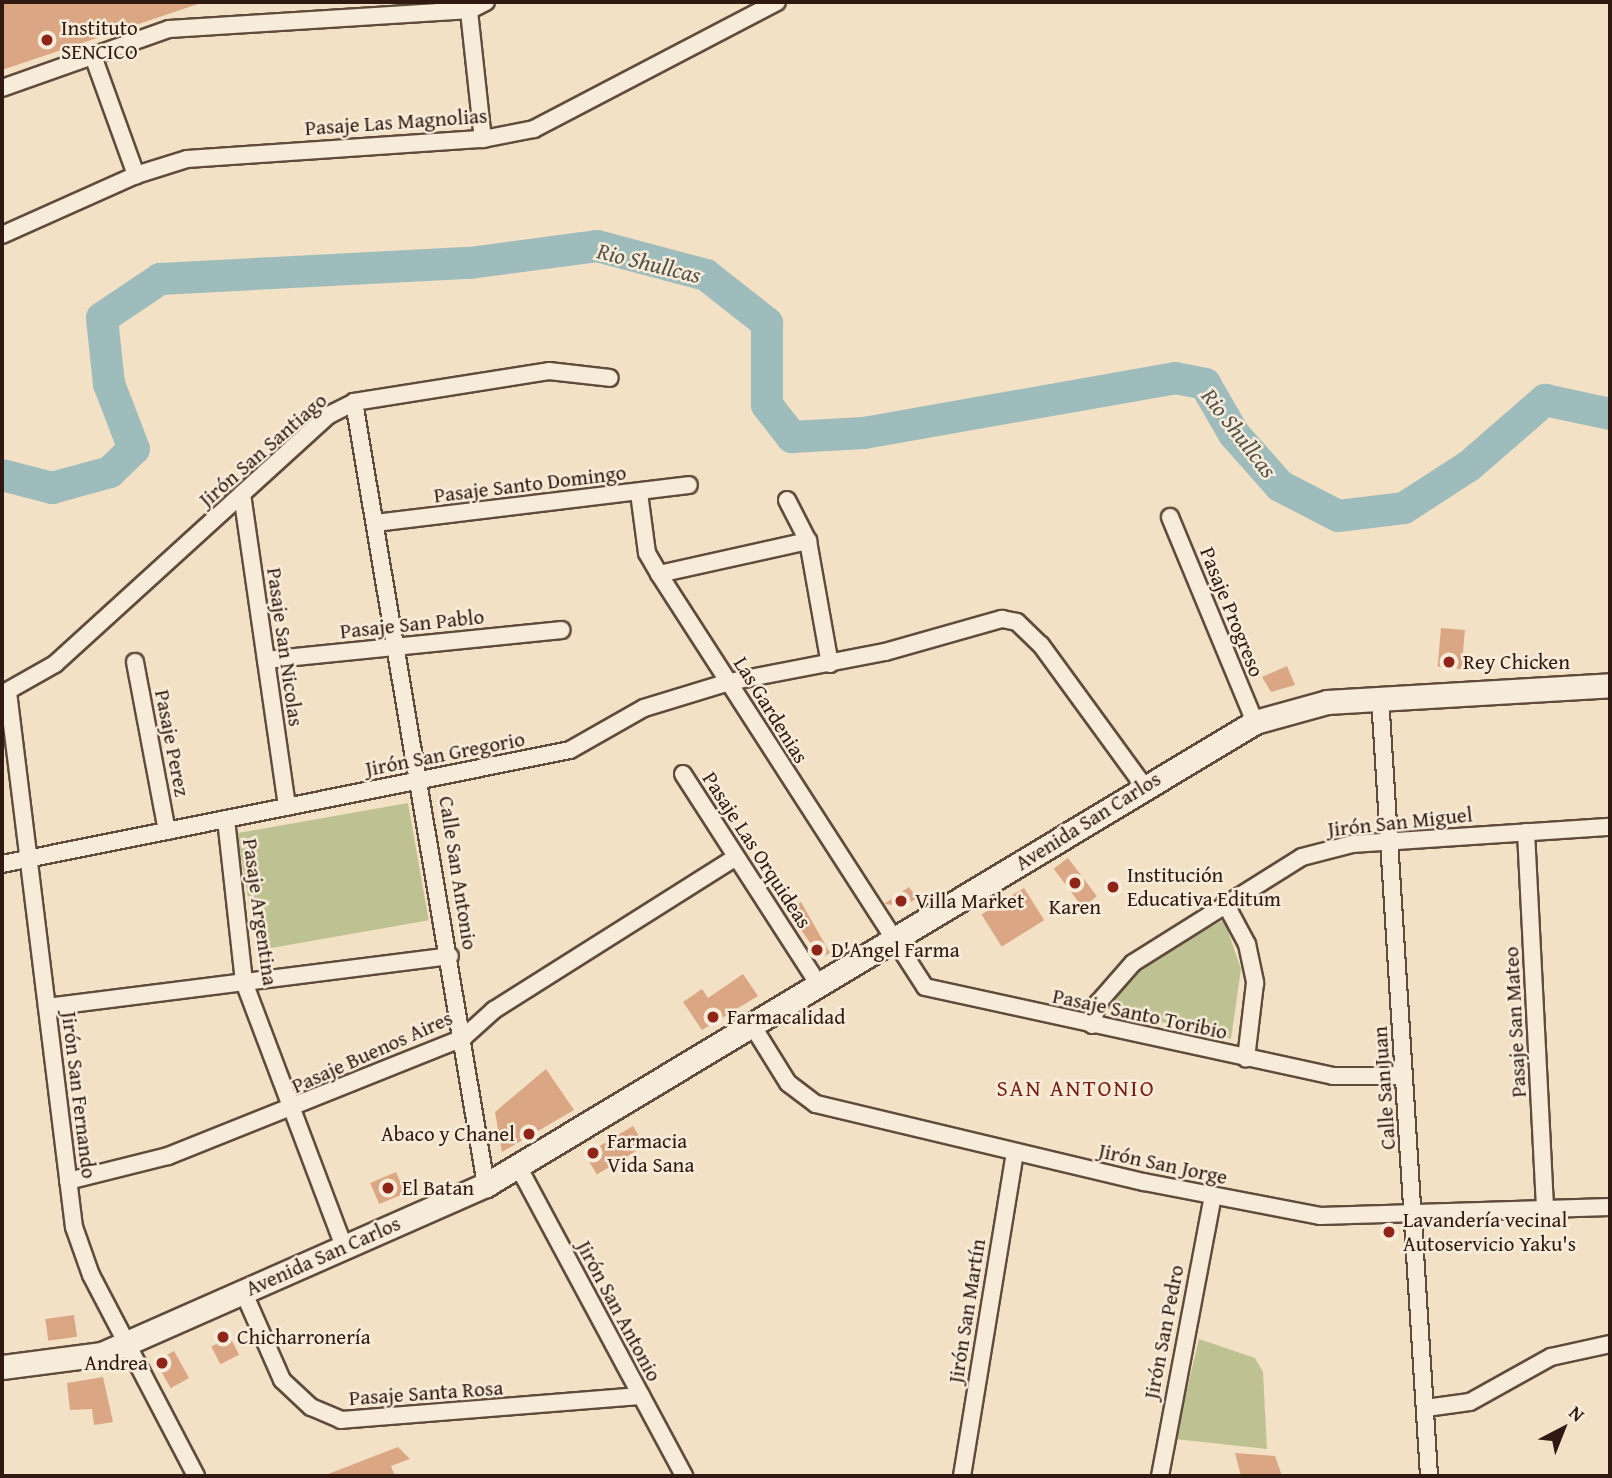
<!DOCTYPE html>
<meta charset="utf-8">
<style>
body{margin:0}
#map{position:relative;width:1612px;height:1478px;overflow:hidden;background:#f3e1c5;font-family:"Gentium Book Plus",serif}
div>[style]{position:absolute}
.green>*{inset:0;background:#bec292;transform-origin:0 0}
.river>*{height:32px;margin:-16px;padding:0 16px;transform-origin:16px;border-radius:16px;background:#9dbcbb}
.building>*{inset:0;background:#daa684;transform-origin:0 0}
.roads{filter:drop-shadow(2px 0 #604b3d) drop-shadow(-2px 0 #604b3d) drop-shadow(0 2px #604b3d) drop-shadow(0 -2px #604b3d)}
.street>*{height:16px;margin:-8px;padding:0 8px;transform-origin:8px;border-radius:8px;background:#f7ecd9}
.secondary>*{height:23px;margin:-11.5px;padding:0 11.5px;transform-origin:11.5px;border-radius:11.5px;background:#f7ecd9}
.dots>*{width:19px;height:19px;translate:-50% -50%;box-sizing:border-box;border:4px solid #f7ecd9;border-radius:50%}
span{translate:-50% -50%;white-space:nowrap;text-align:center;line-height:1.15;-webkit-text-stroke:5px #f7ecd9;paint-order:stroke}
.poi-label{font-size:21px;color:#2f1910}
.left{translate:0 -50%;text-align:left}
.right{translate:-100% -50%;text-align:right}
.street-label{font-size:21px;color:#2f1910}
.water-label{font-size:23px;color:#56524c;font-style:italic}
.neighbourhood-label{font-size:23px;color:#7a1f14;letter-spacing:2px}
.frame{position:absolute;inset:0;border:4px solid #2f1910;pointer-events:none}
.north{position:absolute;left:1528px;top:1394px;width:70px;height:70px;-webkit-text-stroke:5px #f7ecd9;paint-order:stroke;rotate:42deg;font-size:19px;font-weight:700;line-height:28px;text-align:center;color:#2f1910}
.north::after{content:'';display:block;margin:auto;width:24px;height:32px;background:#2f1910;clip-path:polygon(50% 0,100% 100%,50% 72%,0 100%)}
</style>
<div id="map">
<div class="green">
<div style="left:408px;top:803px;width:119px;height:174px;rotate:80deg"></div>
<div style="clip-path:polygon(1224px 920px,1241px 969px,1231px 1039px,1100px 1007px,1156px 956px)"></div>
<div style="clip-path:polygon(1199px 1339px,1255px 1358px,1263px 1372px,1267px 1449px,1175px 1439px)"></div>
</div>
<div class="river">
<div style="left:2px;top:475px;width:52px;rotate:14.6deg"></div>
<div style="left:52px;top:488px;width:60px;rotate:-15.4deg"></div>
<div style="left:110px;top:472px;width:33px;rotate:-44deg"></div>
<div style="left:134px;top:449px;width:70px;rotate:-111deg"></div>
<div style="left:109px;top:384px;width:66px;rotate:-96.1deg"></div>
<div style="left:102px;top:318px;width:70px;rotate:-33.9deg"></div>
<div style="left:160px;top:279px;width:310px;rotate:-3deg"></div>
<div style="left:470px;top:263px;width:128px;rotate:-7.6deg"></div>
<div style="left:597px;top:246px;width:113px;rotate:14.9deg"></div>
<div style="left:706px;top:275px;width:78px;rotate:38.2deg"></div>
<div style="left:767px;top:323px;width:82px;rotate:90deg"></div>
<div style="left:767px;top:405px;width:41px;rotate:52deg"></div>
<div style="left:792px;top:437px;width:72px;rotate:-3.2deg"></div>
<div style="left:864px;top:433px;width:316px;rotate:-10deg"></div>
<div style="left:1175px;top:378px;width:31px;rotate:11deg"></div>
<div style="left:1205px;top:384px;width:58px;rotate:59.9deg"></div>
<div style="left:1234px;top:434px;width:69px;rotate:48.5deg"></div>
<div style="left:1280px;top:486px;width:65px;rotate:27.3deg"></div>
<div style="left:1338px;top:516px;width:66px;rotate:-6.9deg"></div>
<div style="left:1404px;top:508px;width:77px;rotate:-32.9deg"></div>
<div style="left:1469px;top:466px;width:101px;rotate:-41deg"></div>
<div style="left:1545px;top:400px;width:66px;rotate:12.2deg"></div>
</div>
<div class="building">
<div style="clip-path:polygon(2px 2px,198px 2px,198px 4px,2px 70px)"></div>
<div style="left:1441px;top:628px;width:24px;height:39px;rotate:5deg"></div>
<div style="clip-path:polygon(1287px 666px,1295px 685px,1271px 692px,1262px 677px)"></div>
<div style="left:1068px;top:858px;width:48px;height:18px;rotate:53deg"></div>
<div style="clip-path:polygon(909px 887px,917px 898px,905px 906px,884px 904px)"></div>
<div style="left:1024px;top:888px;width:38px;height:50px;rotate:58deg"></div>
<div style="clip-path:polygon(801px 902px,830px 953px,821px 958px,787px 910px)"></div>
<div style="clip-path:polygon(743px 974px,758px 996px,702px 1030px,683px 1002px,702px 989px,708px 998px)"></div>
<div style="clip-path:polygon(546px 1069px,574px 1110px,502px 1152px,495px 1112px)"></div>
<div style="left:633px;top:1126px;width:23px;height:56px;rotate:59deg"></div>
<div style="left:396px;top:1172px;width:23px;height:28px;rotate:67deg"></div>
<div style="left:74px;top:1315px;width:22px;height:29px;rotate:82deg"></div>
<div style="left:230px;top:1337px;width:20px;height:21px;rotate:63deg"></div>
<div style="left:174px;top:1351px;width:31px;height:21px;rotate:61deg"></div>
<div style="clip-path:polygon(103px 1377px,113px 1422px,94px 1425px,92px 1409px,70px 1410px,67px 1383px)"></div>
<div style="clip-path:polygon(398px 1447px,410px 1459px,391px 1466px,395px 1476px,323px 1476px)"></div>
<div style="clip-path:polygon(1235px 1453px,1275px 1456px,1282px 1476px,1241px 1476px)"></div>
</div>
<div class="roads">
<div class="street">
<div style="left:468px;top:2px;width:138px;rotate:83.8deg"></div>
<div style="left:93px;top:56px;width:127px;rotate:70.1deg"></div>
<div style="left:2px;top:88px;width:177px;rotate:-19.5deg"></div>
<div style="left:169px;top:29px;width:302px;rotate:-3.6deg"></div>
<div style="left:470px;top:10px;width:18px;rotate:-27deg"></div>
<div style="left:2px;top:235px;width:147px;rotate:-24.1deg"></div>
<div style="left:136px;top:175px;width:53px;rotate:-17.4deg"></div>
<div style="left:187px;top:159px;width:297px;rotate:-3.9deg"></div>
<div style="left:483px;top:139px;width:52px;rotate:-11.1deg"></div>
<div style="left:534px;top:129px;width:274px;rotate:-27.6deg"></div>
<div style="left:354px;top:402px;width:794px;rotate:80.43deg"></div>
<div style="left:639px;top:493px;width:61px;rotate:82.4deg"></div>
<div style="left:647px;top:553px;width:24px;rotate:60deg"></div>
<div style="left:659px;top:574px;width:491px;rotate:57.2deg"></div>
<div style="left:925px;top:987px;width:418px;rotate:12.3deg"></div>
<div style="left:1333px;top:1076px;width:71px"></div>
<div style="left:242px;top:494px;width:316px;rotate:81.8deg"></div>
<div style="left:787px;top:500px;width:46px;rotate:62.9deg"></div>
<div style="left:808px;top:541px;width:125px;rotate:79.9deg"></div>
<div style="left:1170px;top:517px;width:222px;rotate:67.5deg"></div>
<div style="left:375px;top:523px;width:316px;rotate:-6.9deg"></div>
<div style="left:659px;top:574px;width:153px;rotate:-12.5deg"></div>
<div style="left:266px;top:660px;width:297px;rotate:-5.8deg"></div>
<div style="left:135px;top:662px;width:172px;rotate:79.3deg"></div>
<div style="left:8px;top:692px;width:539px;rotate:82.97deg"></div>
<div style="left:74px;top:1227px;width:51px;rotate:70.5deg"></div>
<div style="left:91px;top:1275px;width:227px;rotate:62.4deg"></div>
<div style="left:2px;top:694px;width:61px;rotate:-29.5deg"></div>
<div style="left:55px;top:664px;width:370px;rotate:-42.3deg"></div>
<div style="left:329px;top:415px;width:28px;rotate:-27deg"></div>
<div style="left:354px;top:402px;width:197px;rotate:-9deg"></div>
<div style="left:549px;top:371px;width:61px;rotate:6.5deg"></div>
<div style="left:1380px;top:697px;width:781px;rotate:86.4deg"></div>
<div style="left:683px;top:774px;width:251px;rotate:57.2deg"></div>
<div style="left:226px;top:819px;width:164px;rotate:83.7deg"></div>
<div style="left:244px;top:982px;width:282px;rotate:69.3deg"></div>
<div style="left:1526px;top:832px;width:378px;rotate:87.1deg"></div>
<div style="left:2px;top:864px;width:579px;rotate:-11.35deg"></div>
<div style="left:570px;top:750px;width:85px;rotate:-29.6deg"></div>
<div style="left:644px;top:708px;width:89px;rotate:-17deg"></div>
<div style="left:729px;top:682px;width:159px;rotate:-10.9deg"></div>
<div style="left:885px;top:652px;width:122px;rotate:-15.8deg"></div>
<div style="left:1002px;top:619px;width:15px;rotate:11deg"></div>
<div style="left:1017px;top:622px;width:33px;rotate:44deg"></div>
<div style="left:1041px;top:645px;width:173px;rotate:53.9deg"></div>
<div style="left:1225px;top:903px;width:47px;rotate:61.8deg"></div>
<div style="left:1247px;top:944px;width:40px;rotate:78deg"></div>
<div style="left:1255px;top:983px;width:76px;rotate:96.8deg"></div>
<div style="left:47px;top:1007px;width:406px;rotate:-7.2deg"></div>
<div style="left:752px;top:1025px;width:68px;rotate:58.2deg"></div>
<div style="left:788px;top:1083px;width:35px;rotate:37deg"></div>
<div style="left:816px;top:1104px;width:337px;rotate:13.4deg"></div>
<div style="left:1144px;top:1182px;width:179px;rotate:10.9deg"></div>
<div style="left:1320px;top:1216px;width:290px;rotate:-1.8deg"></div>
<div style="left:1092px;top:1025px;width:23px;rotate:-75deg"></div>
<div style="left:1098px;top:1003px;width:53px;rotate:-48.8deg"></div>
<div style="left:1133px;top:963px;width:199px;rotate:-32.1deg"></div>
<div style="left:1302px;top:857px;width:52px;rotate:-14.6deg"></div>
<div style="left:1352px;top:844px;width:259px;rotate:-3.8deg"></div>
<div style="left:518px;top:1166px;width:352px;rotate:61.8deg"></div>
<div style="left:68px;top:1181px;width:103px;rotate:-14deg"></div>
<div style="left:168px;top:1156px;width:318px;rotate:-21.8deg"></div>
<div style="left:463px;top:1038px;width:42px;rotate:-42.1deg"></div>
<div style="left:494px;top:1010px;width:286px;rotate:-32.3deg"></div>
<div style="left:243px;top:1291px;width:97px;rotate:66.3deg"></div>
<div style="left:282px;top:1380px;width:40px;rotate:43deg"></div>
<div style="left:311px;top:1407px;width:33px;rotate:23deg"></div>
<div style="left:341px;top:1420px;width:301px;rotate:-4.6deg"></div>
<div style="left:1426px;top:1408px;width:44px;rotate:-7.8deg"></div>
<div style="left:1470px;top:1402px;width:93px;rotate:-29.1deg"></div>
<div style="left:1551px;top:1357px;width:60px;rotate:-12.4deg"></div>
<div style="left:962px;top:1476px;width:328px;rotate:-80.7deg"></div>
<div style="left:1160px;top:1476px;width:285px;rotate:-79.3deg"></div>
</div>
<div class="secondary">
<div style="left:2px;top:1367px;width:101px;rotate:-7.4deg"></div>
<div style="left:102px;top:1354px;width:420px;rotate:-23.8deg"></div>
<div style="left:486px;top:1185px;width:898px;rotate:-31.05deg"></div>
<div style="left:1255px;top:722px;width:75px;rotate:-15.5deg"></div>
<div style="left:1327px;top:702px;width:284px;rotate:-3.4deg"></div>
</div>
</div>
<div class="dots">
<div style="left:47px;top:40px;background:#8f2418"></div>
<div style="left:1449px;top:662px;background:#8f2418"></div>
<div style="left:1075px;top:883px;background:#8f2418"></div>
<div style="left:1113px;top:887px;background:#8f2418"></div>
<div style="left:901px;top:901px;background:#8f2418"></div>
<div style="left:817px;top:950px;background:#8f2418"></div>
<div style="left:713px;top:1017px;background:#8f2418"></div>
<div style="left:529px;top:1134px;background:#8f2418"></div>
<div style="left:593px;top:1153px;background:#8f2418"></div>
<div style="left:388px;top:1188px;background:#8f2418"></div>
<div style="left:1389px;top:1232px;background:#8f2418"></div>
<div style="left:223px;top:1337px;background:#8f2418"></div>
<div style="left:162px;top:1363px;background:#8f2418"></div>
</div>
<div class="poi-label">
<span class="left" style="left:61px;top:40px">Instituto<br>SENCICO</span>
<span class="left" style="left:1463px;top:662px">Rey Chicken</span>
<span class="left" style="left:1127px;top:887px">Institución<br>Educativa Editum</span>
<span class="left" style="left:915px;top:901px">Villa Market</span>
<span style="left:1075px;top:907px">Karen</span>
<span class="left" style="left:831px;top:950px">D'Angel Farma</span>
<span class="left" style="left:727px;top:1017px">Farmacalidad</span>
<span class="right" style="left:515px;top:1134px">Abaco y Chanel</span>
<span class="left" style="left:607px;top:1153px">Farmacia<br>Vida Sana</span>
<span class="left" style="left:402px;top:1188px">El Batan</span>
<span class="left" style="left:1403px;top:1232px">Lavandería vecinal<br>Autoservicio Yaku's</span>
<span class="left" style="left:237px;top:1337px">Chicharronería</span>
<span class="right" style="left:148px;top:1363px">Andrea</span>
</div>
<div class="street-label">
<span style="left:396px;top:122px;rotate:-4deg">Pasaje Las Magnolias</span>
<span style="left:263px;top:450px;rotate:-41deg">Jirón San Santiago</span>
<span style="left:530px;top:484px;rotate:-7deg">Pasaje Santo Domingo</span>
<span style="left:1232px;top:612px;rotate:68deg">Pasaje Progreso</span>
<span style="left:412px;top:624px;rotate:-6deg">Pasaje San Pablo</span>
<span style="left:285px;top:647px;rotate:82deg">Pasaje San Nicolas</span>
<span style="left:771px;top:710px;rotate:58deg">Las Gardenias</span>
<span style="left:172px;top:743px;rotate:79deg">Pasaje Perez</span>
<span style="left:445px;top:754px;rotate:-11deg">Jirón San Gregorio</span>
<span style="left:1088px;top:821px;rotate:-32deg">Avenida San Carlos</span>
<span style="left:1400px;top:822px;rotate:-6deg">Jirón San Miguel</span>
<span style="left:757px;top:850px;rotate:57deg">Pasaje Las Orquideas</span>
<span style="left:458px;top:873px;rotate:81deg">Calle San Antonio</span>
<span style="left:260px;top:912px;rotate:82deg">Pasaje Argentina</span>
<span style="left:1140px;top:1014px;rotate:12deg">Pasaje Santo Toribio</span>
<span style="left:1515px;top:1022px;rotate:-93deg">Pasaje San Mateo</span>
<span style="left:372px;top:1052px;rotate:-24deg">Pasaje Buenos Aires</span>
<span style="left:1384px;top:1088px;rotate:-94deg">Calle San Juan</span>
<span style="left:79px;top:1095px;rotate:83deg">Jirón San Fernando</span>
<span style="left:1163px;top:1164px;rotate:12deg">Jirón San Jorge</span>
<span style="left:323px;top:1256px;rotate:-24deg">Avenida San Carlos</span>
<span style="left:619px;top:1311px;rotate:62deg">Jirón San Antonio</span>
<span style="left:967px;top:1311px;rotate:-81deg">Jirón San Martín</span>
<span style="left:1164px;top:1332px;rotate:-79deg">Jirón San Pedro</span>
<span style="left:426px;top:1393px;rotate:-4deg">Pasaje Santa Rosa</span>
</div>
<div class="water-label">
<span style="left:649px;top:263px;rotate:14deg">Rio Shullcas</span>
<span style="left:1239px;top:433px;rotate:52deg">Rio Shullcas</span>
</div>
<div class="neighbourhood-label">
<span style="left:1076px;top:1088px">SAN ANTONIO</span>
</div>
<div class="frame"></div>
<div class="north">N</div>
</div>
